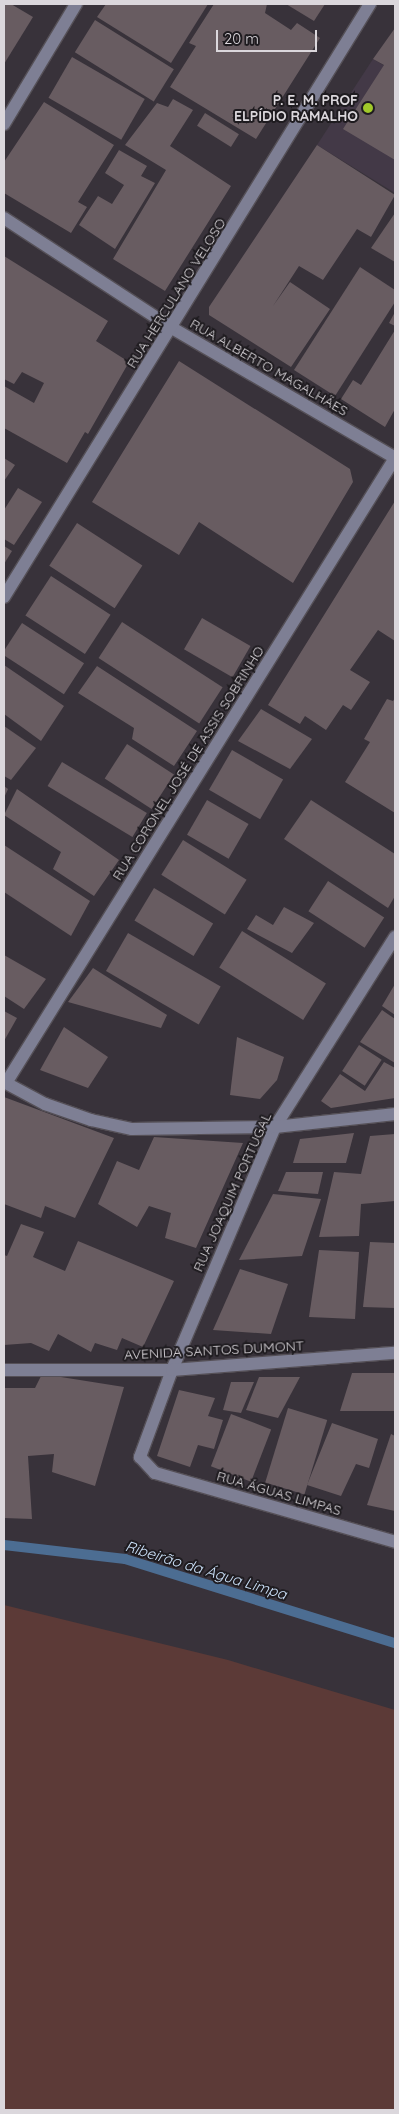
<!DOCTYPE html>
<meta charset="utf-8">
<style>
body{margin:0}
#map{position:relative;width:399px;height:2114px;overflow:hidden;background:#38323a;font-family:Quicksand,sans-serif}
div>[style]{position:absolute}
.built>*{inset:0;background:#433947}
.green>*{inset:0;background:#5c3a37}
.stream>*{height:10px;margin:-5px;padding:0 5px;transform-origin:5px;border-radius:5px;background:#4c6d92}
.building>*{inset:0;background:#685c61;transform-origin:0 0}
.roads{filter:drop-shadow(1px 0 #555057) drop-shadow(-1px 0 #555057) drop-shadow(0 1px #555057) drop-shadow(0 -1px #555057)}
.minor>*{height:12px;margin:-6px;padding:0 6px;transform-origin:6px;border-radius:6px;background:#7e7f94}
.dots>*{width:14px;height:14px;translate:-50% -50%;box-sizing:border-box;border:2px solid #1e1b1f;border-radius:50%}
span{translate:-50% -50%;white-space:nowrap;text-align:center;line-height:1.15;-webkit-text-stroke:4px #1e1b1f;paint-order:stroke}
.poi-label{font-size:14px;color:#dbd7dc;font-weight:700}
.right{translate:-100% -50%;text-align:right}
.street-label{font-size:14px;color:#dbd7dc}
.water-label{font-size:15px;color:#cce1f9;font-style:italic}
.frame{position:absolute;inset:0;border:5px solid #dbd7dc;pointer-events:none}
.scale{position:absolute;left:216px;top:30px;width:101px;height:22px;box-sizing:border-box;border:2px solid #dbd7dc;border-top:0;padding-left:6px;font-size:15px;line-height:18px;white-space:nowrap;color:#dbd7dc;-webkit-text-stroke:4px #1e1b1f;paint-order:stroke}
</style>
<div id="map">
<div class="built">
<div style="clip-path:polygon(373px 59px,395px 72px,395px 193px,317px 145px)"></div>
</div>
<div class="green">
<div style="clip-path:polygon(4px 1605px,228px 1660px,395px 1710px,395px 2110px,4px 2110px)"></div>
</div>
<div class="stream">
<div style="left:4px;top:1545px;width:122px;rotate:6.6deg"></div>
<div style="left:125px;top:1559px;width:283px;rotate:17.3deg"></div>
</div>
<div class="building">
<div style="clip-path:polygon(4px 4px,11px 4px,33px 17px,4px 64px)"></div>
<div style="clip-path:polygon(106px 4px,208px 4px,171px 63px,97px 17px)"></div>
<div style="clip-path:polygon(214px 4px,267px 4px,265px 13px,291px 30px,297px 23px,320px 38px,256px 139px,170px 87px,196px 46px,189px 43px)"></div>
<div style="clip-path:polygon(286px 4px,325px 4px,314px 21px)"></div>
<div style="left:95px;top:20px;width:93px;height:38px;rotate:32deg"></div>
<div style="clip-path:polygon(395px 28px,395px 160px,343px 129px,384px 65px,373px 59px)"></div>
<div style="left:72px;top:57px;width:84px;height:47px;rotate:30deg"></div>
<div style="clip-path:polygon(173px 99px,193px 110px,170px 146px,231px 186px,165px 291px,113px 259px,166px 170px,125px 145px,157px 103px,168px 107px)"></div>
<div style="clip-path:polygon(44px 102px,114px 145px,78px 202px,87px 207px,71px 233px,4px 193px,4px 162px)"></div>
<div style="left:205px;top:113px;width:40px;height:15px;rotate:32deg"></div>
<div style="clip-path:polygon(317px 145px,395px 195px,371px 237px,357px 229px,323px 280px,299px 266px,273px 306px,290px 282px,330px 309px,291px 367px,209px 315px,209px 307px)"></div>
<div style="clip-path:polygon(119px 150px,147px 166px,141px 176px,155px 183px,115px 249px,79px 225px,98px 196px,112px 204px,124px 185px,105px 173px)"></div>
<div style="clip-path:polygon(395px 213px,395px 262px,371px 248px)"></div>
<div style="clip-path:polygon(4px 256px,108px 321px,96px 341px,129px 362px,88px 434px,85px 432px,67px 463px,4px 428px,4px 386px,34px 403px,44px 383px,22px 372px,14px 384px,4px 379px)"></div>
<div style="clip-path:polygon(360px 267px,395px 290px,395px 302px,335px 396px,294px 370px)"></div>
<div style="clip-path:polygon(395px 312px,395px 326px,389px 323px)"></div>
<div style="clip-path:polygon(395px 330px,395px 409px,385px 427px,341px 399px,353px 380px,361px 385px)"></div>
<div style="clip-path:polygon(179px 361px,350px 469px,353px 482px,293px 583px,199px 522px,179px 555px,92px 502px)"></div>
<div style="clip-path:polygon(4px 458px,15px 465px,4px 481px)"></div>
<div style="clip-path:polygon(18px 488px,42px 502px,14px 545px,4px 539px,4px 510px)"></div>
<div style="clip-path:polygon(395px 501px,395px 641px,378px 630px,350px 670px,370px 682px,351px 710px,343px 705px,326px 730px,305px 716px,300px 724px,268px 705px)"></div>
<div style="left:77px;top:523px;width:78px;height:51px;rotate:33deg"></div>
<div style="clip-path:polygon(4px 546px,12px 551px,4px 564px)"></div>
<div style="left:51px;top:576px;width:71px;height:47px;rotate:33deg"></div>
<div style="left:202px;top:618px;width:56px;height:36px;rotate:30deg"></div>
<div style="left:122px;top:622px;width:120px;height:43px;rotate:33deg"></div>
<div style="left:22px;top:623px;width:74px;height:37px;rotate:33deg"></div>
<div style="clip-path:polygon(4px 665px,64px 706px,41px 741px,4px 714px)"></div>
<div style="clip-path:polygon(97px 666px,197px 731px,174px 766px,132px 739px,134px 728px,78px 693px)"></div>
<div style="clip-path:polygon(395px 698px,395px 813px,345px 782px,370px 742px,364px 739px,387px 699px,393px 701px)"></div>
<div style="clip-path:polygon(261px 709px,312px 739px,290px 769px,238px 741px)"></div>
<div style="clip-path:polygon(4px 726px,36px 748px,11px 780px,4px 776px)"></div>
<div style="left:127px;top:744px;width:56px;height:41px;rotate:33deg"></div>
<div style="left:232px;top:750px;width:59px;height:46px;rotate:30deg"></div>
<div style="left:62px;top:762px;width:99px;height:28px;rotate:31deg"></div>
<div style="clip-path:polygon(4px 786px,8px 789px,4px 798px)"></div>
<div style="clip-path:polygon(17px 789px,119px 860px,94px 896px,53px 869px,61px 852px,4px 815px)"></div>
<div style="left:207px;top:800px;width:48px;height:40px;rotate:30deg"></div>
<div style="clip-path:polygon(311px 800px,395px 854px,395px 896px,388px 908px,284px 839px)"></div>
<div style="left:183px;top:840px;width:75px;height:41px;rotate:32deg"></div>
<div style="clip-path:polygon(4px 845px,90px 901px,71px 936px,4px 892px)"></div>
<div style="left:328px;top:881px;width:67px;height:36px;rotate:33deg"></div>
<div style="left:154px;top:888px;width:69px;height:38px;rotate:31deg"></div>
<div style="clip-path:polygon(284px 907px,314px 923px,292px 953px,247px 929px,256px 915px,273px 925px)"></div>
<div style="left:242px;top:931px;width:99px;height:43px;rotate:32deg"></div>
<div style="left:128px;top:933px;width:107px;height:44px;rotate:30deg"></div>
<div style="clip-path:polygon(4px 955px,46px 979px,24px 1009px,4px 996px)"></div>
<div style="clip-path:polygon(93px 968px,167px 1015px,161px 1028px,68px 1002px)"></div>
<div style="clip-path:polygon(395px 984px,395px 1015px,382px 1006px)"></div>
<div style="clip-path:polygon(382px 1010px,395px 1019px,395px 1063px,360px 1042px)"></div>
<div style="clip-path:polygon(4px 1011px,17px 1018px,4px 1041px)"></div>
<div style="clip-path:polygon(64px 1027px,108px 1057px,88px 1088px,40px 1070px)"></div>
<div style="clip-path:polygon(237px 1037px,284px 1057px,277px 1080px,260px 1099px,230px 1095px)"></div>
<div style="left:359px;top:1045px;width:27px;height:31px;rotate:33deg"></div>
<div style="clip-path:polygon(384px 1062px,395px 1068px,395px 1098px,331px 1108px,321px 1101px,340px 1074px,365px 1091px)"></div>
<div style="clip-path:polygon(4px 1097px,114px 1138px,75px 1218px,45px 1206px,41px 1218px,4px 1204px)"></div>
<div style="clip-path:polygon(354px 1133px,346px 1163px,293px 1163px,300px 1139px)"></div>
<div style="clip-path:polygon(395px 1134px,395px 1201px,361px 1204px,359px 1236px,319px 1237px,334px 1172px,361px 1174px,370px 1136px)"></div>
<div style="clip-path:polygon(154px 1137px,243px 1143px,196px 1248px,165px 1238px,171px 1213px,149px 1206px,137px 1227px,98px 1204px,117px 1161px,139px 1170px)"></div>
<div style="clip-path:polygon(286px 1172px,323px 1172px,318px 1194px,278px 1191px)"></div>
<div style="clip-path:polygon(273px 1194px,321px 1199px,302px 1256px,239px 1260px)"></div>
<div style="clip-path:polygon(21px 1224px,44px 1232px,33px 1257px,65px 1271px,78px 1241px,174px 1281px,143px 1347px,122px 1338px,117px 1350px,95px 1343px,91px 1352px,58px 1334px,49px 1351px,31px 1343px,4px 1345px,4px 1255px,7px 1256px)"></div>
<div style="clip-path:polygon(370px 1242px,395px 1243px,395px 1308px,363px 1307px)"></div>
<div style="clip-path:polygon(319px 1250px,359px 1252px,355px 1319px,309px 1317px)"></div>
<div style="clip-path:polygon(240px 1269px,288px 1284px,271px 1334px,213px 1330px)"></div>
<div style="clip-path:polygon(352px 1373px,395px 1373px,395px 1411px,340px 1411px)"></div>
<div style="clip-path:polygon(42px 1374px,124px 1387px,95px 1486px,52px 1472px,54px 1454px,28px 1456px,32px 1519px,4px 1518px,4px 1388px,35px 1388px)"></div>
<div style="clip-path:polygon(259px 1377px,300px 1377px,278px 1418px,246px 1410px)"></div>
<div style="clip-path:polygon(231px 1382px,254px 1382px,241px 1413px,223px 1410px)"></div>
<div style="clip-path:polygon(179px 1390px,215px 1398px,208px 1416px,223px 1420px,214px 1449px,198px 1445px,190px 1467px,157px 1456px)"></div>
<div style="left:288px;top:1408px;width:41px;height:78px;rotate:17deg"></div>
<div style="left:231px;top:1414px;width:43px;height:56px;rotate:21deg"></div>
<div style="clip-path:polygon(332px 1423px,378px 1439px,369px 1468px,356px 1464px,341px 1496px,307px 1485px)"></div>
<div style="clip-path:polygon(391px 1434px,395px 1436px,395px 1511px,367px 1505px)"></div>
</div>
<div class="roads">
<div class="minor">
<div style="left:4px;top:124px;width:140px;rotate:-59deg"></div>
<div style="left:4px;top:218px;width:201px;rotate:33.2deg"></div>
<div style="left:172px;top:328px;width:258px;rotate:30.2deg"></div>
<div style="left:4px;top:597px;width:697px;rotate:-58.32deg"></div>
<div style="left:395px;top:937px;width:225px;rotate:122.3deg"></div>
<div style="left:275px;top:1127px;width:264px;rotate:113deg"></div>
<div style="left:172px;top:1370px;width:93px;rotate:110.2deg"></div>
<div style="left:140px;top:1457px;width:22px;rotate:47deg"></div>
<div style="left:155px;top:1473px;width:250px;rotate:16deg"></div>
<div style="left:4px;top:1082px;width:47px;rotate:28.2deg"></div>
<div style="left:45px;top:1104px;width:49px;rotate:19.2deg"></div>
<div style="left:91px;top:1120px;width:42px;rotate:12.4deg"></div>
<div style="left:132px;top:1129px;width:143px;rotate:-0.8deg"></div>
<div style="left:275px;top:1127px;width:121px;rotate:-6.2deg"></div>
<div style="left:6px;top:1083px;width:736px;rotate:-58.1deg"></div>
<div style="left:4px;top:1370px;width:168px"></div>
<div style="left:172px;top:1370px;width:224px;rotate:-4.4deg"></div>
</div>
</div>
<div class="dots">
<div style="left:368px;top:108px;background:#a1c92a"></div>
</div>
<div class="poi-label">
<span class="right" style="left:358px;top:108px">P. E. M. PROF<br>ELPÍDIO RAMALHO</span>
</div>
<div class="street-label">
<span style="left:176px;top:293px;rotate:-58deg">RUA HERCULANO VELOSO</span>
<span style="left:269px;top:367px;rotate:30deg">RUA ALBERTO MAGALHÃES</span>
<span style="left:188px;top:763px;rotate:-58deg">RUA CORONEL JOSÉ DE ASSIS SOBRINHO</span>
<span style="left:232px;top:1192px;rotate:-66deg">RUA JOAQUIM PORTUGAL</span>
<span style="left:214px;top:1350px;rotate:-3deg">AVENIDA SANTOS DUMONT</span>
<span style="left:279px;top:1493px;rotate:16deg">RUA ÁGUAS LIMPAS</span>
</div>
<div class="water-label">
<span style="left:206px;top:1570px;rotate:17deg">Ribeirão da Água Limpa</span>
</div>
<div class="frame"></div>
<div class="scale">20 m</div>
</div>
